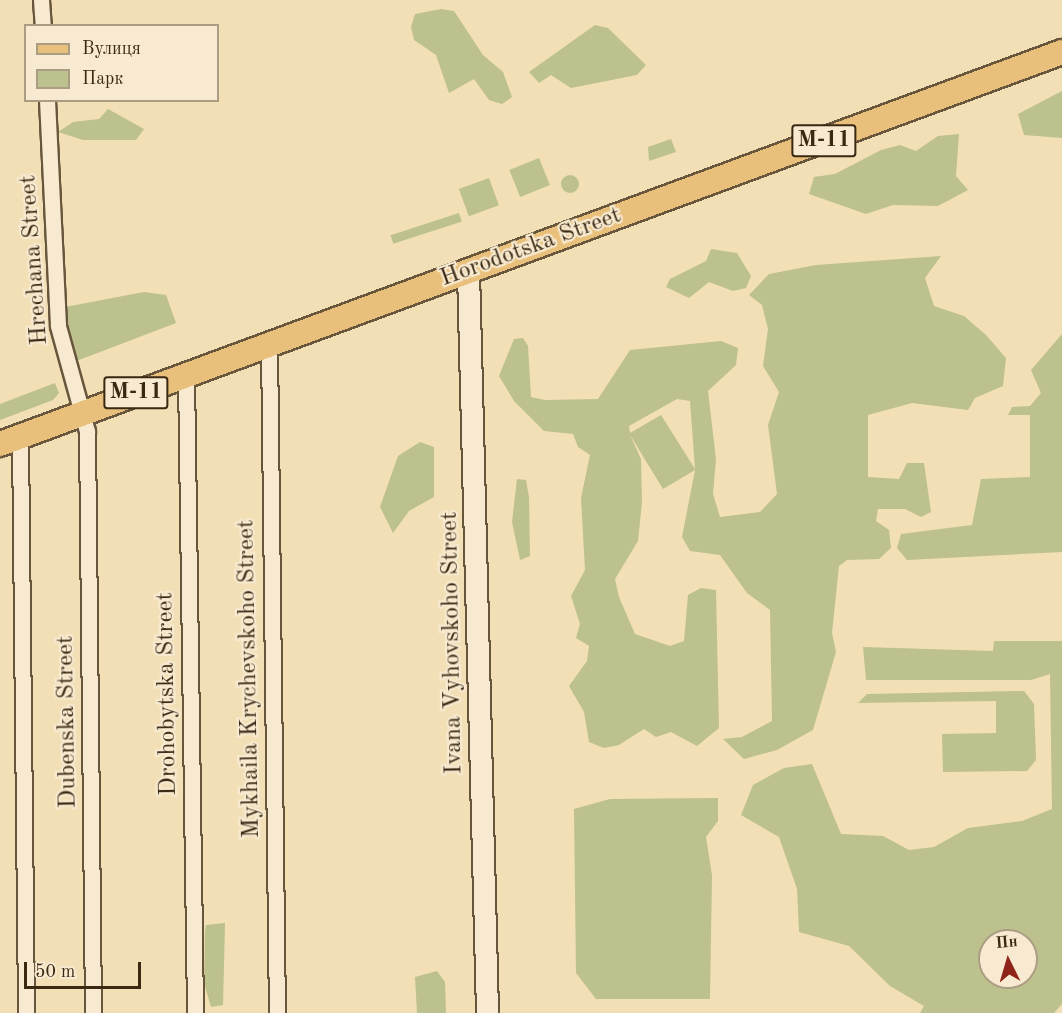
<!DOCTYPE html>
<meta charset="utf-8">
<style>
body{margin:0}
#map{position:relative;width:1062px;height:1013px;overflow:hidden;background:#f2dfb6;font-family:"Old Standard TT",serif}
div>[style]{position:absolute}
.green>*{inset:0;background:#bcc18d;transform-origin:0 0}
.round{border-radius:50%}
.roads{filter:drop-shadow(2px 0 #68563c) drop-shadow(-2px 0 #68563c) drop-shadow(0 2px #68563c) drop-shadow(0 -2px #68563c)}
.minor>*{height:15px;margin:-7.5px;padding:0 7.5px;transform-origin:7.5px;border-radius:7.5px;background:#f7ead0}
.secondary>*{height:21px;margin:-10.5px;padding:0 10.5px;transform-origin:10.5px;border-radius:10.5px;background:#f7ead0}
.primary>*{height:24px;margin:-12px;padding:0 12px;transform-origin:12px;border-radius:12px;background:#e9c07b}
span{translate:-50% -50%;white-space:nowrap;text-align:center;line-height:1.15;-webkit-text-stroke:4.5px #f7ead0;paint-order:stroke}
.shield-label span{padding:2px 4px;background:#f7ead0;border:2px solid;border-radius:4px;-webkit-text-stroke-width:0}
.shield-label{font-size:22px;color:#3a2813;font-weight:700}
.street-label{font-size:24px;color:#3a2813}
.legend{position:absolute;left:24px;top:24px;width:195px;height:78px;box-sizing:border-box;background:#f7ead0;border:2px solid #ab9c84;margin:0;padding:8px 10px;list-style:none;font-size:18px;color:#3a2813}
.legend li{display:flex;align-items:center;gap:12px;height:30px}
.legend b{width:30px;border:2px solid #ab9c84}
.north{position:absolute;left:978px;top:929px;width:60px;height:60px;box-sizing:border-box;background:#f7ead0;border:2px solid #ab9c84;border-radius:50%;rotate:355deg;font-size:16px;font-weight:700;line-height:24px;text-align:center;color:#3a2813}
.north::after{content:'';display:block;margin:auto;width:21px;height:27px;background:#8f2418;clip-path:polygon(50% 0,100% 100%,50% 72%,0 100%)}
.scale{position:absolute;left:24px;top:962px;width:117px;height:27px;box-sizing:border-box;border:3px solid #3a2813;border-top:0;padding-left:8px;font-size:18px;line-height:21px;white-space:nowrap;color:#3a2813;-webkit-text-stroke:4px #f7ead0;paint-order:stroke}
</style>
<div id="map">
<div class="green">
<div style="clip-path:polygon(441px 9px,454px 11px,483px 55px,503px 72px,512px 97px,502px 104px,489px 100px,474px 79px,449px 93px,436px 55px,414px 40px,411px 27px,415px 14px)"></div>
<div style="clip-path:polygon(595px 25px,608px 28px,646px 65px,637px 75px,571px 88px,551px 75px,539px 83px,529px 72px)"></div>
<div style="clip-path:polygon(1062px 91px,1062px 138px,1024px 135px,1018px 114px)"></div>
<div style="clip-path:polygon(108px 109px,144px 129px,136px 140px,83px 140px,58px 132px,73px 122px,99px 119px)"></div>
<div style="clip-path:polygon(959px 134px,956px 176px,968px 190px,938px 206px,893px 205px,866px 214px,809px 194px,814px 177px,835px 174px,881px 150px,900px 145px,916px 151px,938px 136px)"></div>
<div style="clip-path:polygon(671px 139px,676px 152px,649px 161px,648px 147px)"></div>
<div style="left:539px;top:158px;width:29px;height:32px;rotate:68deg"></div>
<div class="round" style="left:561px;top:175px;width:18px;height:18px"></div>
<div style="left:489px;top:178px;width:29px;height:32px;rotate:70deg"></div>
<div style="left:459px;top:213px;width:9px;height:72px;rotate:72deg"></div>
<div style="clip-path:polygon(711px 249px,737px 253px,751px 276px,746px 288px,733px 291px,709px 282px,689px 298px,666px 287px,670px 279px,706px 261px)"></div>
<div style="clip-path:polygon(evenodd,941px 256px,925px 278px,934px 306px,964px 316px,986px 335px,1006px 358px,1003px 386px,975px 398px,968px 410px,912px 403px,868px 415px,868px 477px,899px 479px,907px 463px,924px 463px,931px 512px,921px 517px,905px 509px,878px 509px,876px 521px,889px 530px,891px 548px,879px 559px,847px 560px,839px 566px,832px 633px,836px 652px,813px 730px,777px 750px,744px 759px,723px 739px,742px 737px,772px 721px,770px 610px,747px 593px,720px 555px,690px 551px,682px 537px,695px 470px,663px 489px,630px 435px,641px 459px,642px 502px,638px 541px,615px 579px,619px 597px,635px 634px,670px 646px,684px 641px,688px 595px,701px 588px,716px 590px,719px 728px,697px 746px,671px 732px,656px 737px,644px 729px,619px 745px,604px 748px,589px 742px,584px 712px,569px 686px,587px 661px,589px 646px,576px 638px,580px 624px,571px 596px,585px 570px,581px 498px,590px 455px,578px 447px,573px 434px,544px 431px,514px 401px,499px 376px,514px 339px,523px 338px,528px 346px,531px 397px,545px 400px,598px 399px,630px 350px,721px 341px,738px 348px,736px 365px,708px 391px,716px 459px,713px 494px,720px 517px,760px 512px,777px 494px,768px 425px,779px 392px,763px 366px,768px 329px,762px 305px,749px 295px,769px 274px,816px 265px,941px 256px,677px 399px,690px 401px,695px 469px,661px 415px,630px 433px,629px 426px,677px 399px)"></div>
<div style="clip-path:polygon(144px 292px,166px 295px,176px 323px,79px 360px,70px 353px,65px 307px)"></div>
<div style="clip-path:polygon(1062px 334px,1062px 552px,907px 560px,897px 548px,901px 534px,972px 525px,981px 479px,1030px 477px,1030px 415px,1008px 415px,1012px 407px,1030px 406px,1041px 393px,1031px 370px)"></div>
<div style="clip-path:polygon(55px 383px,59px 393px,53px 400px,0 420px,0 404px)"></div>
<div style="clip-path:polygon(420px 442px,434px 447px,434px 497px,409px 511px,393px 533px,380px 507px,398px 456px)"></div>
<div style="clip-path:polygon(517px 479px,526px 480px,529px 497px,530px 556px,520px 560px,512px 522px)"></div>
<div style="clip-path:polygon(evenodd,994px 641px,1062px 641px,1062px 1004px,1054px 1013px,920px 1013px,924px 1006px,890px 986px,849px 946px,799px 932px,797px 889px,779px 837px,741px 815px,753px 785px,784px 768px,812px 764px,841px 834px,883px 836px,909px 850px,934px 847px,968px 828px,1022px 821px,1052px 809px,1050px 674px,1031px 680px,866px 680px,863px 647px,993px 651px,994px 641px,990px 941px,1026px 941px,1026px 977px,990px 977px,990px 941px)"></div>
<div style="clip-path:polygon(1024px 691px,1034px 704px,1036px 760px,1027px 771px,943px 772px,942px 734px,996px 733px,996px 701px,858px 703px,867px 694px)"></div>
<div style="clip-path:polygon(718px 798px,718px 821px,706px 837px,712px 875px,710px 999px,596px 999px,576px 973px,574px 809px,610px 799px)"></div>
<div style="clip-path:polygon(225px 923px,223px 1005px,211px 1007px,204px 983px,205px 931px,206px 925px)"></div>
<div style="clip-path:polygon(437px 971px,445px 982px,446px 1013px,417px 1013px,415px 977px)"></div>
</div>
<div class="roads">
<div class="minor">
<div style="left:41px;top:0;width:26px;rotate:86deg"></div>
<div style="left:47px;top:100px;width:226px;rotate:87.2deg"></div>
<div style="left:58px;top:326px;width:109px;rotate:74.6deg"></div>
<div style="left:87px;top:431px;width:582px;rotate:89.41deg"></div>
<div style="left:269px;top:343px;width:670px;rotate:89.32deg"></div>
<div style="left:186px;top:374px;width:639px;rotate:89.19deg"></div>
<div style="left:20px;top:436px;width:577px;rotate:89.4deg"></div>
</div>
<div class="secondary">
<div style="left:468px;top:271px;width:742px;rotate:88.53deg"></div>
</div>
<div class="primary">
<div style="left:0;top:444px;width:1132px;rotate:-20.26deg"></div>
</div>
</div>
<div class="shield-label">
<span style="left:824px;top:141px">М-11</span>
<span style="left:136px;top:393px">М-11</span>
</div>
<div class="street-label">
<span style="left:531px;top:248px;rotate:-20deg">Horodotska Street</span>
<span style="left:35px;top:260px;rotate:-94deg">Hrechana Street</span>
<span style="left:453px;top:643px;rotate:-91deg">Ivana Vyhovskoho Street</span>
<span style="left:250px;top:679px;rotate:-91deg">Mykhaila Krychevskoho Street</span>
<span style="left:168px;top:694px;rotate:-91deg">Drohobytska Street</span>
<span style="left:68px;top:722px;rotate:-91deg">Dubenska Street</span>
</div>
<ul class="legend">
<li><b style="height:8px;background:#e9c07b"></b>Вулиця</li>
<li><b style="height:16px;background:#bcc18d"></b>Парк</li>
</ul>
<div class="north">Пн</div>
<div class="scale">50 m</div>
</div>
